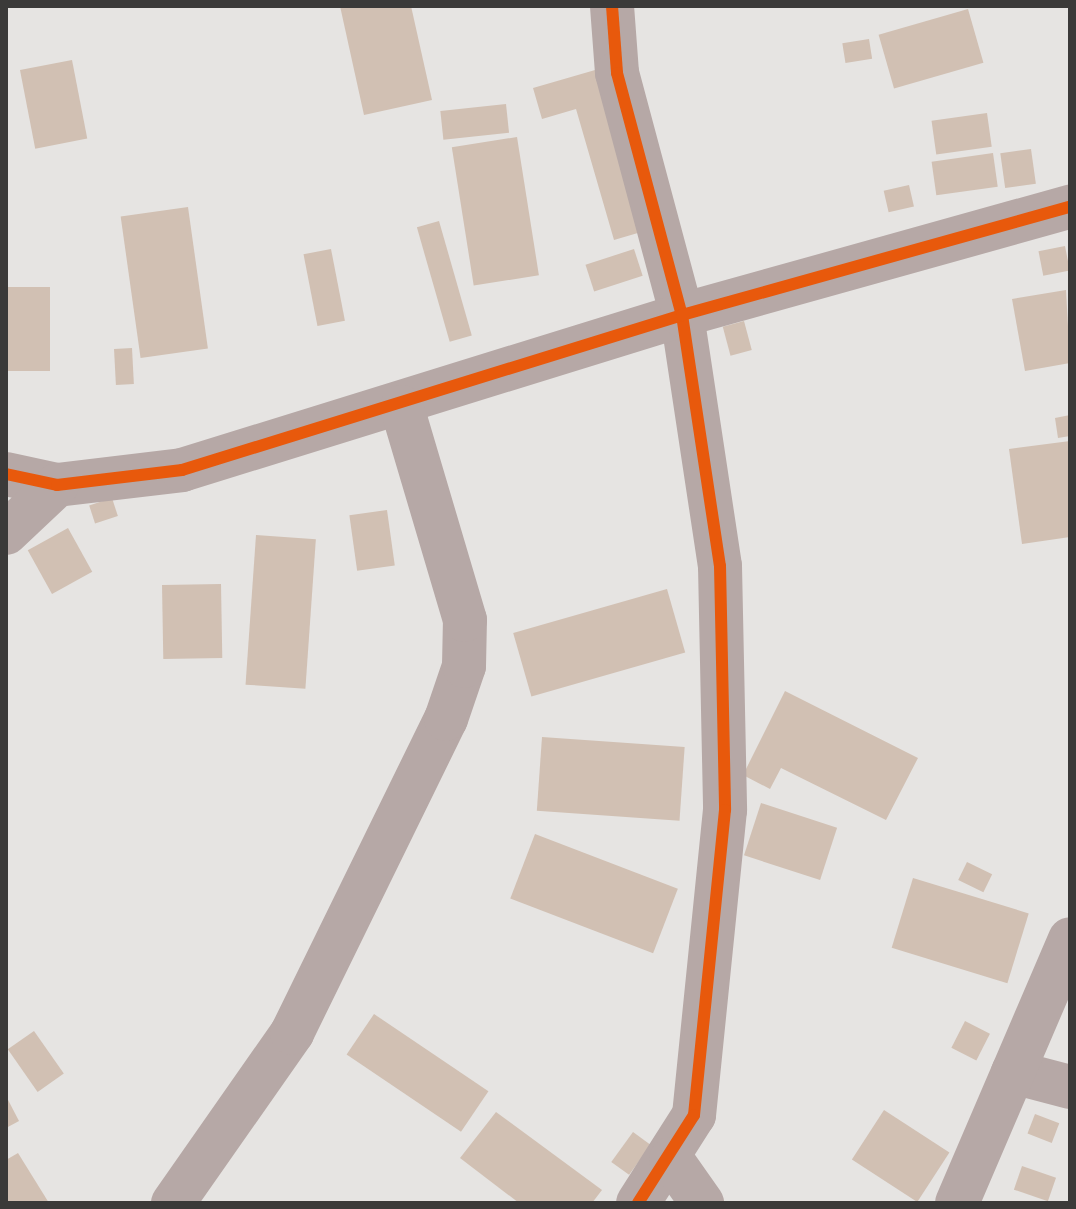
<!DOCTYPE html>
<style>
body{margin:0}
#map{position:relative;width:1076px;height:1209px;overflow:hidden;background:#e6e4e2;font-family:"Fira Sans",sans-serif}
div>[style]{position:absolute}
.building>*{inset:0;background:#d1c0b3;transform-origin:0 0}
.minor>*{height:44px;margin:-22px;padding:0 22px;transform-origin:22px;border-radius:22px;background:#b6a8a6}
.cycleway>*{height:12px;margin:-6px;padding:0 6px;transform-origin:6px;border-radius:6px;background:#e8590c}
span{translate:-50% -50%;white-space:nowrap;text-align:center;line-height:1.15;-webkit-text-stroke:7px #fff;paint-order:stroke}
.frame{position:absolute;inset:0;border:8px solid #3b3a39;pointer-events:none}
</style>
<div id="map">
<div class="building">
<div style="clip-path:polygon(340px 6px,411px 6px,432px 100px,364px 115px)"></div>
<div style="left:968px;top:9px;width:56px;height:93px;rotate:74deg"></div>
<div style="left:869px;top:39px;width:20px;height:27px;rotate:81deg"></div>
<div style="left:72px;top:60px;width:80px;height:53px;rotate:79deg"></div>
<div style="clip-path:polygon(602px 68px,648px 230px,614px 240px,576px 109px,542px 119px,533px 88px)"></div>
<div style="left:506px;top:104px;width:29px;height:66px;rotate:84deg"></div>
<div style="left:987px;top:113px;width:34px;height:56px;rotate:82deg"></div>
<div style="left:517px;top:137px;width:140px;height:66px;rotate:81deg"></div>
<div style="left:1031px;top:149px;width:35px;height:31px;rotate:82deg"></div>
<div style="left:993px;top:153px;width:34px;height:62px;rotate:82deg"></div>
<div style="left:909px;top:185px;width:22px;height:26px;rotate:77deg"></div>
<div style="left:188px;top:207px;width:143px;height:68px;rotate:82deg"></div>
<div style="left:439px;top:221px;width:119px;height:23px;rotate:74deg"></div>
<div style="left:1065px;top:246px;width:25px;height:27px;rotate:79deg"></div>
<div style="left:331px;top:249px;width:73px;height:28px;rotate:79deg"></div>
<div style="left:634px;top:249px;width:28px;height:51px;rotate:72deg"></div>
<div style="left:6px;top:287px;width:44px;height:84px"></div>
<div style="clip-path:polygon(1066px 290px,1070px 363px,1025px 371px,1012px 299px)"></div>
<div style="left:744px;top:321px;width:30px;height:22px;rotate:75deg"></div>
<div style="left:132px;top:348px;width:36px;height:18px;rotate:87deg"></div>
<div style="clip-path:polygon(1070px 415px,1070px 436px,1058px 438px,1055px 418px)"></div>
<div style="clip-path:polygon(1070px 441px,1070px 537px,1022px 544px,1009px 449px)"></div>
<div style="left:112px;top:498px;width:19px;height:24px;rotate:72deg"></div>
<div style="left:387px;top:510px;width:56px;height:38px;rotate:82deg"></div>
<div style="left:68px;top:528px;width:50px;height:46px;rotate:61deg"></div>
<div style="left:256px;top:535px;width:60px;height:150px;rotate:4deg"></div>
<div style="left:221px;top:584px;width:74px;height:59px;rotate:89deg"></div>
<div style="left:667px;top:589px;width:66px;height:160px;rotate:74deg"></div>
<div style="clip-path:polygon(785px 691px,918px 758px,886px 820px,781px 768px,770px 789px,743px 775px)"></div>
<div style="left:542px;top:737px;width:143px;height:74px;rotate:4deg"></div>
<div style="left:761px;top:803px;width:80px;height:55px;rotate:18deg"></div>
<div style="left:535px;top:834px;width:153px;height:69px;rotate:21deg"></div>
<div style="left:967px;top:862px;width:28px;height:20px;rotate:26deg"></div>
<div style="left:913px;top:878px;width:121px;height:73px;rotate:17deg"></div>
<div style="left:374px;top:1014px;width:138px;height:49px;rotate:34deg"></div>
<div style="left:965px;top:1021px;width:28px;height:30px;rotate:27deg"></div>
<div style="left:34px;top:1031px;width:52px;height:32px;rotate:55deg"></div>
<div style="clip-path:polygon(6px 1096px,19px 1121px,6px 1128px)"></div>
<div style="left:884px;top:1110px;width:78px;height:59px;rotate:33deg"></div>
<div style="clip-path:polygon(496px 1112px,602px 1190px,592px 1203px,519px 1203px,460px 1158px)"></div>
<div style="left:1035px;top:1114px;width:26px;height:21px;rotate:21deg"></div>
<div style="left:633px;top:1132px;width:22px;height:37px;rotate:36deg"></div>
<div style="clip-path:polygon(18px 1153px,49px 1203px,6px 1203px,6px 1160px)"></div>
<div style="left:1022px;top:1166px;width:36px;height:25px;rotate:19deg"></div>
</div>
<div class="minor">
<div style="left:612px;top:6px;width:67px;rotate:85.7deg"></div>
<div style="left:617px;top:73px;width:251px;rotate:75deg"></div>
<div style="left:682px;top:315px;width:254px;rotate:81.4deg"></div>
<div style="left:720px;top:566px;width:244px;rotate:88.8deg"></div>
<div style="left:725px;top:810px;width:307px;rotate:95.8deg"></div>
<div style="left:694px;top:1115px;width:104px;rotate:122.5deg"></div>
<div style="left:6px;top:474px;width:52px;rotate:12.2deg"></div>
<div style="left:57px;top:485px;width:126px;rotate:-6.8deg"></div>
<div style="left:182px;top:470px;width:523px;rotate:-17.22deg"></div>
<div style="left:682px;top:315px;width:403px;rotate:-15.6deg"></div>
<div style="left:6px;top:533px;width:70px;rotate:-43.3deg"></div>
<div style="left:1013px;top:1072px;width:59px;rotate:14.7deg"></div>
<div style="left:671px;top:1159px;width:54px;rotate:54.8deg"></div>
<div style="left:173px;top:1203px;width:208px;rotate:-55deg"></div>
<div style="left:292px;top:1033px;width:350px;rotate:-63.9deg"></div>
<div style="left:446px;top:719px;width:56px;rotate:-71.2deg"></div>
<div style="left:464px;top:666px;width:46px;rotate:-88.8deg"></div>
<div style="left:465px;top:620px;width:222px;rotate:-106.5deg"></div>
<div style="left:957px;top:1203px;width:287px;rotate:-66.8deg"></div>
</div>
<div class="cycleway">
<div style="left:612px;top:6px;width:67px;rotate:85.7deg"></div>
<div style="left:617px;top:73px;width:251px;rotate:75deg"></div>
<div style="left:682px;top:315px;width:254px;rotate:81.4deg"></div>
<div style="left:720px;top:566px;width:244px;rotate:88.8deg"></div>
<div style="left:725px;top:810px;width:307px;rotate:95.8deg"></div>
<div style="left:694px;top:1115px;width:104px;rotate:122.5deg"></div>
<div style="left:6px;top:474px;width:52px;rotate:12.2deg"></div>
<div style="left:57px;top:485px;width:126px;rotate:-6.8deg"></div>
<div style="left:182px;top:470px;width:523px;rotate:-17.22deg"></div>
<div style="left:682px;top:315px;width:403px;rotate:-15.6deg"></div>
</div>
<div class="frame"></div>
</div>
